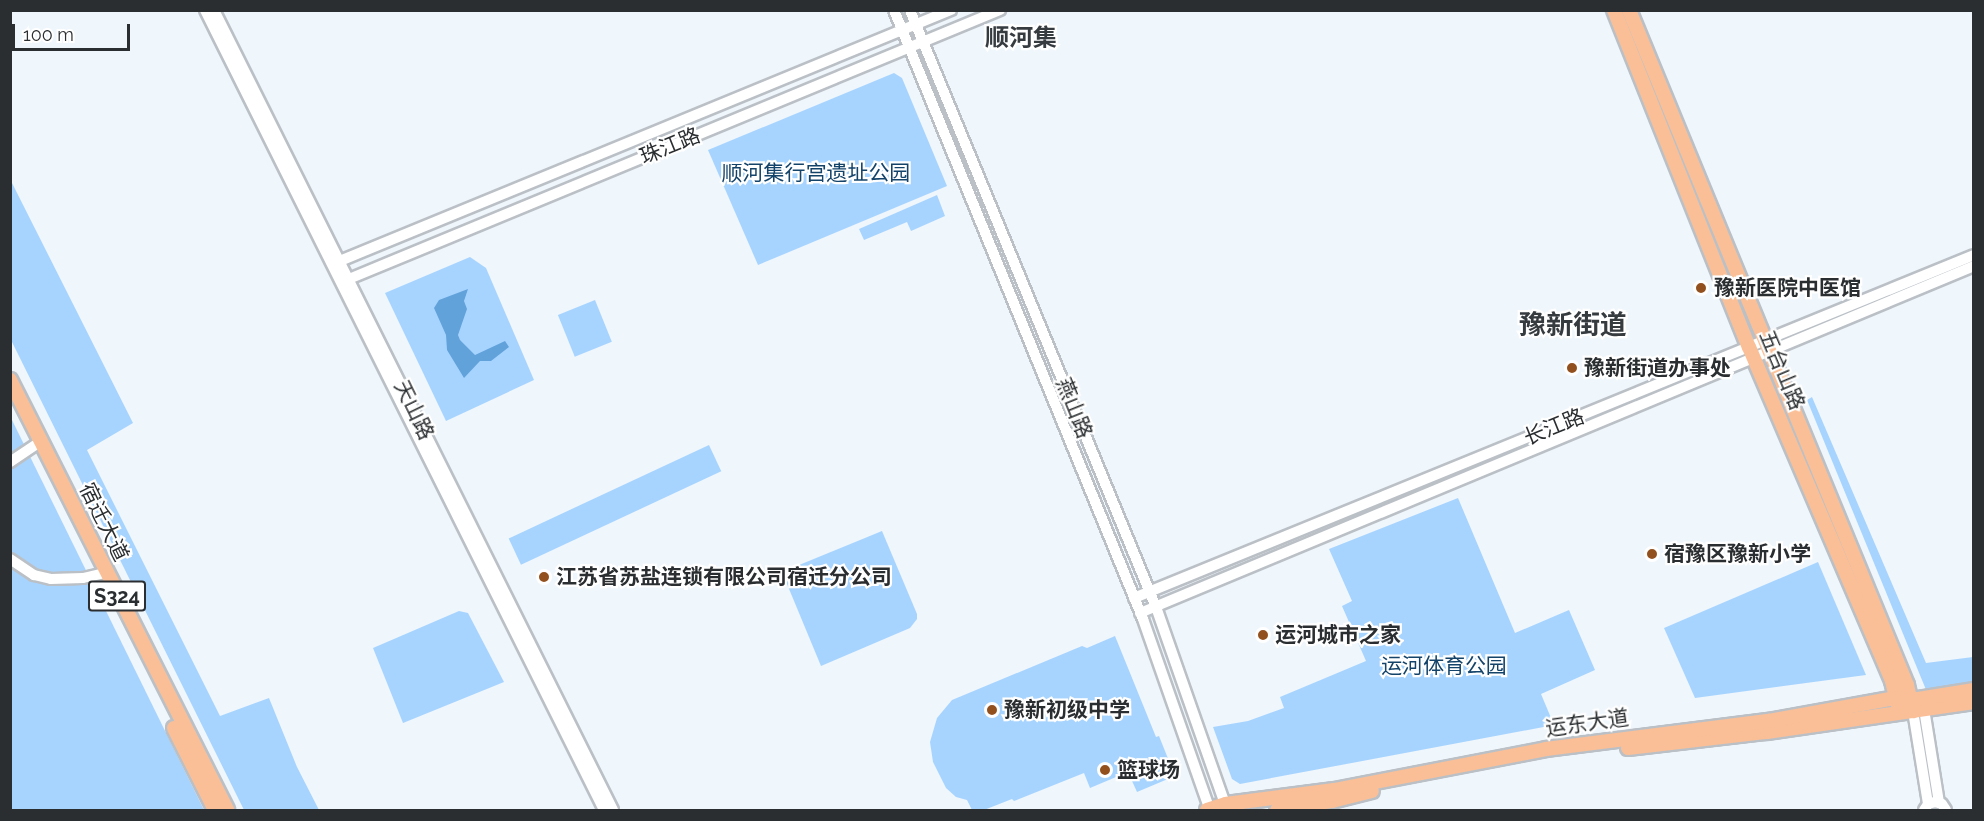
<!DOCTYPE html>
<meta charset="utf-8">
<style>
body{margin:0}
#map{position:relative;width:1984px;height:821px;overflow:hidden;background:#eff6fc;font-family:Raleway,"Noto Sans SC",sans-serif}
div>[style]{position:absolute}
.green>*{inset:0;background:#a7d4ff;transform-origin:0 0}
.water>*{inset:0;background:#62a2db}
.roads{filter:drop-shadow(2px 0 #bac0c6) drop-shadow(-2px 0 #bac0c6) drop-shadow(0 2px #bac0c6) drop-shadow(0 -2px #bac0c6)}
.minor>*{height:10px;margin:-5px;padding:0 5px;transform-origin:5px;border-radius:5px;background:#fff}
.major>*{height:14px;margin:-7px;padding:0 7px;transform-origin:7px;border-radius:7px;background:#fabf97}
.dots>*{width:16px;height:16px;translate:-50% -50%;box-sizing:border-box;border:3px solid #fff;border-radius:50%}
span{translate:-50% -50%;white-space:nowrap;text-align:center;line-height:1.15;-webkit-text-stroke:4.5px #fff;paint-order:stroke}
.shield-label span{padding:2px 4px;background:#fff;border:2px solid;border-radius:4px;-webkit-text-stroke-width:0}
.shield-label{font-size:20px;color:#2b2e30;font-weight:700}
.street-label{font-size:21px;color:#2b2e30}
.park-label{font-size:21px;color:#144369}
.poi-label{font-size:21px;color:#2b2e30;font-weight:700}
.left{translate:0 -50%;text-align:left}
.quarter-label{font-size:24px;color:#363b40;font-weight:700}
.district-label{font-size:27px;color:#363b40;font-weight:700}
.frame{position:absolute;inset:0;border:12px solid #2b2e30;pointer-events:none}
.scale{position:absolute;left:12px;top:24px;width:118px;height:27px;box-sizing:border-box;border:3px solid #2b2e30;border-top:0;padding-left:8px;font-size:18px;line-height:21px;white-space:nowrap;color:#2b2e30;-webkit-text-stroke:4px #fff;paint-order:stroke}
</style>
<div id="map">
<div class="green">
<div style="clip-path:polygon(894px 73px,902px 78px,947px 186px,758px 265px,708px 150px)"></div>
<div style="clip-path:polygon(11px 181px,133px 423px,87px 450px,220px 716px,269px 698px,297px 767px,319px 810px,244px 810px,11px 340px)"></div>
<div style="clip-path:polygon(937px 195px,945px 216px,911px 231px,907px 222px,864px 240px,859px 229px)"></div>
<div style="clip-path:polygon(470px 257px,486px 268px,534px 380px,446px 421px,385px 293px)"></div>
<div style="left:595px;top:300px;width:45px;height:40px;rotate:68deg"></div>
<div style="clip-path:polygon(1812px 397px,1926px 663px,1973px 657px,1973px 690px,1929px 697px,1807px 400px)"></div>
<div style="clip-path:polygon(11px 418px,204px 810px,11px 810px)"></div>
<div style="left:709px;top:445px;width:29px;height:221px;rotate:65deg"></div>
<div style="clip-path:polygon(1458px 498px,1515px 633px,1569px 610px,1595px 670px,1541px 694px,1554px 725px,1240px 784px,1232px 779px,1213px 727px,1248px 721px,1284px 708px,1280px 697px,1366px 661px,1342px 606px,1352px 601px,1329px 549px)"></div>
<div style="clip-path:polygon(882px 531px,917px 614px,917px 619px,910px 628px,821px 666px,782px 572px)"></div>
<div style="clip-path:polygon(1818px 562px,1866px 675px,1695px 698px,1664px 628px)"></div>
<div style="clip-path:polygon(459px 611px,468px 613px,504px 682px,403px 723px,373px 648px)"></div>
<div style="clip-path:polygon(1115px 636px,1156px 737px,1159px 736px,1175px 776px,1137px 792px,1128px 772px,1090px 788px,1084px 773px,1014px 801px,1012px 799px,984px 810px,972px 810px,967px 800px,956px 797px,946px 788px,933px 762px,930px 742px,937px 718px,952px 700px,1082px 646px,1087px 648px)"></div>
</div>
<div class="water">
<div style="clip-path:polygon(468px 289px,464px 301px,467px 309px,458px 335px,460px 340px,475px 355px,505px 341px,509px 347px,491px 361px,480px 361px,464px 378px,447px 350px,446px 335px,434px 308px,439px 300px)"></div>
</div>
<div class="roads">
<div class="minor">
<div style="left:205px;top:10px;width:894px;rotate:63.49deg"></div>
<div style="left:214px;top:10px;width:894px;rotate:63.49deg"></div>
<div style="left:894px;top:10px;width:658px;rotate:67.76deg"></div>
<div style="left:1143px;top:619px;width:202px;rotate:70.7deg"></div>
<div style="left:910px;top:10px;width:646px;rotate:67.61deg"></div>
<div style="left:1156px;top:607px;width:215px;rotate:70.7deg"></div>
<div style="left:335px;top:263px;width:666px;rotate:-22.33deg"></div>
<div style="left:344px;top:281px;width:710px;rotate:-22.45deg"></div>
<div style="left:10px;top:462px;width:37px;rotate:-34deg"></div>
<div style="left:10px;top:559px;width:29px;rotate:34deg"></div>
<div style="left:34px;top:575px;width:17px;rotate:13deg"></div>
<div style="left:51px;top:579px;width:32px;rotate:-2deg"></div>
<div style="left:83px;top:578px;width:23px;rotate:-13deg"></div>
<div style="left:1134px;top:598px;width:907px;rotate:-22.21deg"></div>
<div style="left:1140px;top:613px;width:903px;rotate:-22.59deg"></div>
<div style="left:1924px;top:709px;width:95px;rotate:80.9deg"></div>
<div style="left:1913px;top:711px;width:94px;rotate:80.8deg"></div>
<div style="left:1924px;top:810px;width:7px;rotate:-56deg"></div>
<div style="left:1928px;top:804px;width:7px;rotate:-16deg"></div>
<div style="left:1935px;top:802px;width:7px;rotate:16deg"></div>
<div style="left:1942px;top:804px;width:7px;rotate:56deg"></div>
</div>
<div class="major">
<div style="left:1614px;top:10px;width:363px;rotate:68.2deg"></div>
<div style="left:1749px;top:347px;width:363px;rotate:66.8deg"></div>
<div style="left:1892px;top:681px;width:32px;rotate:76deg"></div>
<div style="left:1629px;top:10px;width:730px;rotate:67.62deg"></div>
<div style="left:1907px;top:685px;width:27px;rotate:77deg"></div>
<div style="left:10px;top:380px;width:482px;rotate:63.2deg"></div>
<div style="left:174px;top:728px;width:92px;rotate:63.4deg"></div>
<div style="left:1628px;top:748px;width:140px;rotate:-6.6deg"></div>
<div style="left:1767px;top:732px;width:209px;rotate:-8.2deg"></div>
<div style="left:1207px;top:810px;width:20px;rotate:-18deg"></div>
<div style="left:1226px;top:804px;width:109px;rotate:-7.4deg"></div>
<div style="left:1334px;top:790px;width:216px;rotate:-10.9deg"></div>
<div style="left:1546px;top:749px;width:225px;rotate:-7.2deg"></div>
<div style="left:1769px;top:721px;width:129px;rotate:-10.3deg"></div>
<div style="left:1896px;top:698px;width:16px;rotate:7deg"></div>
<div style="left:1912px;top:700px;width:63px;rotate:-9.2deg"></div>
<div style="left:1277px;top:810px;width:56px;rotate:-9.3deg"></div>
<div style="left:1332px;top:801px;width:41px;rotate:-14deg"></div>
</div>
</div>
<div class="dots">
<div style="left:1701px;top:288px;background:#93501f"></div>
<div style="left:1572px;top:368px;background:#93501f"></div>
<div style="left:1652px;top:554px;background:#93501f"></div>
<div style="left:544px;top:577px;background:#93501f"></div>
<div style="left:1263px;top:635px;background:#93501f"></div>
<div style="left:992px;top:710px;background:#93501f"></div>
<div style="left:1105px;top:770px;background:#93501f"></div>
</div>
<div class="shield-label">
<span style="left:117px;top:596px">S324</span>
</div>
<div class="street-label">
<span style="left:670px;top:146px;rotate:-22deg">珠江路</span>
<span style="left:1782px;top:370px;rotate:67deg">五台山路</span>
<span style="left:1074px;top:408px;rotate:68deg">燕山路</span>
<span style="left:414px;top:410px;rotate:64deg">天山路</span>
<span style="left:1554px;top:427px;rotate:-22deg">长江路</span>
<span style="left:104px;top:522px;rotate:64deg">宿迁大道</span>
<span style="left:1587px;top:723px;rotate:-8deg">运东大道</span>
</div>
<div class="park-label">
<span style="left:816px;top:173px">顺河集行宫遗址公园</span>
<span style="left:1444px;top:666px">运河体育公园</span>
</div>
<div class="poi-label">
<span class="left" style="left:1714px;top:288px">豫新医院中医馆</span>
<span class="left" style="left:1584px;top:368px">豫新街道办事处</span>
<span class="left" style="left:1664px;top:554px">宿豫区豫新小学</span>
<span class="left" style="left:556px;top:577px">江苏省苏盐连锁有限公司宿迁分公司</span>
<span class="left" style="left:1275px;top:635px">运河城市之家</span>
<span class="left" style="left:1004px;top:710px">豫新初级中学</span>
<span class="left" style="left:1117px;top:770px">篮球场</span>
</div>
<div class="quarter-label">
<span style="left:1021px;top:38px">顺河集</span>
</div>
<div class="district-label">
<span style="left:1573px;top:325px">豫新街道</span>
</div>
<div class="frame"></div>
<div class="scale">100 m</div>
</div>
